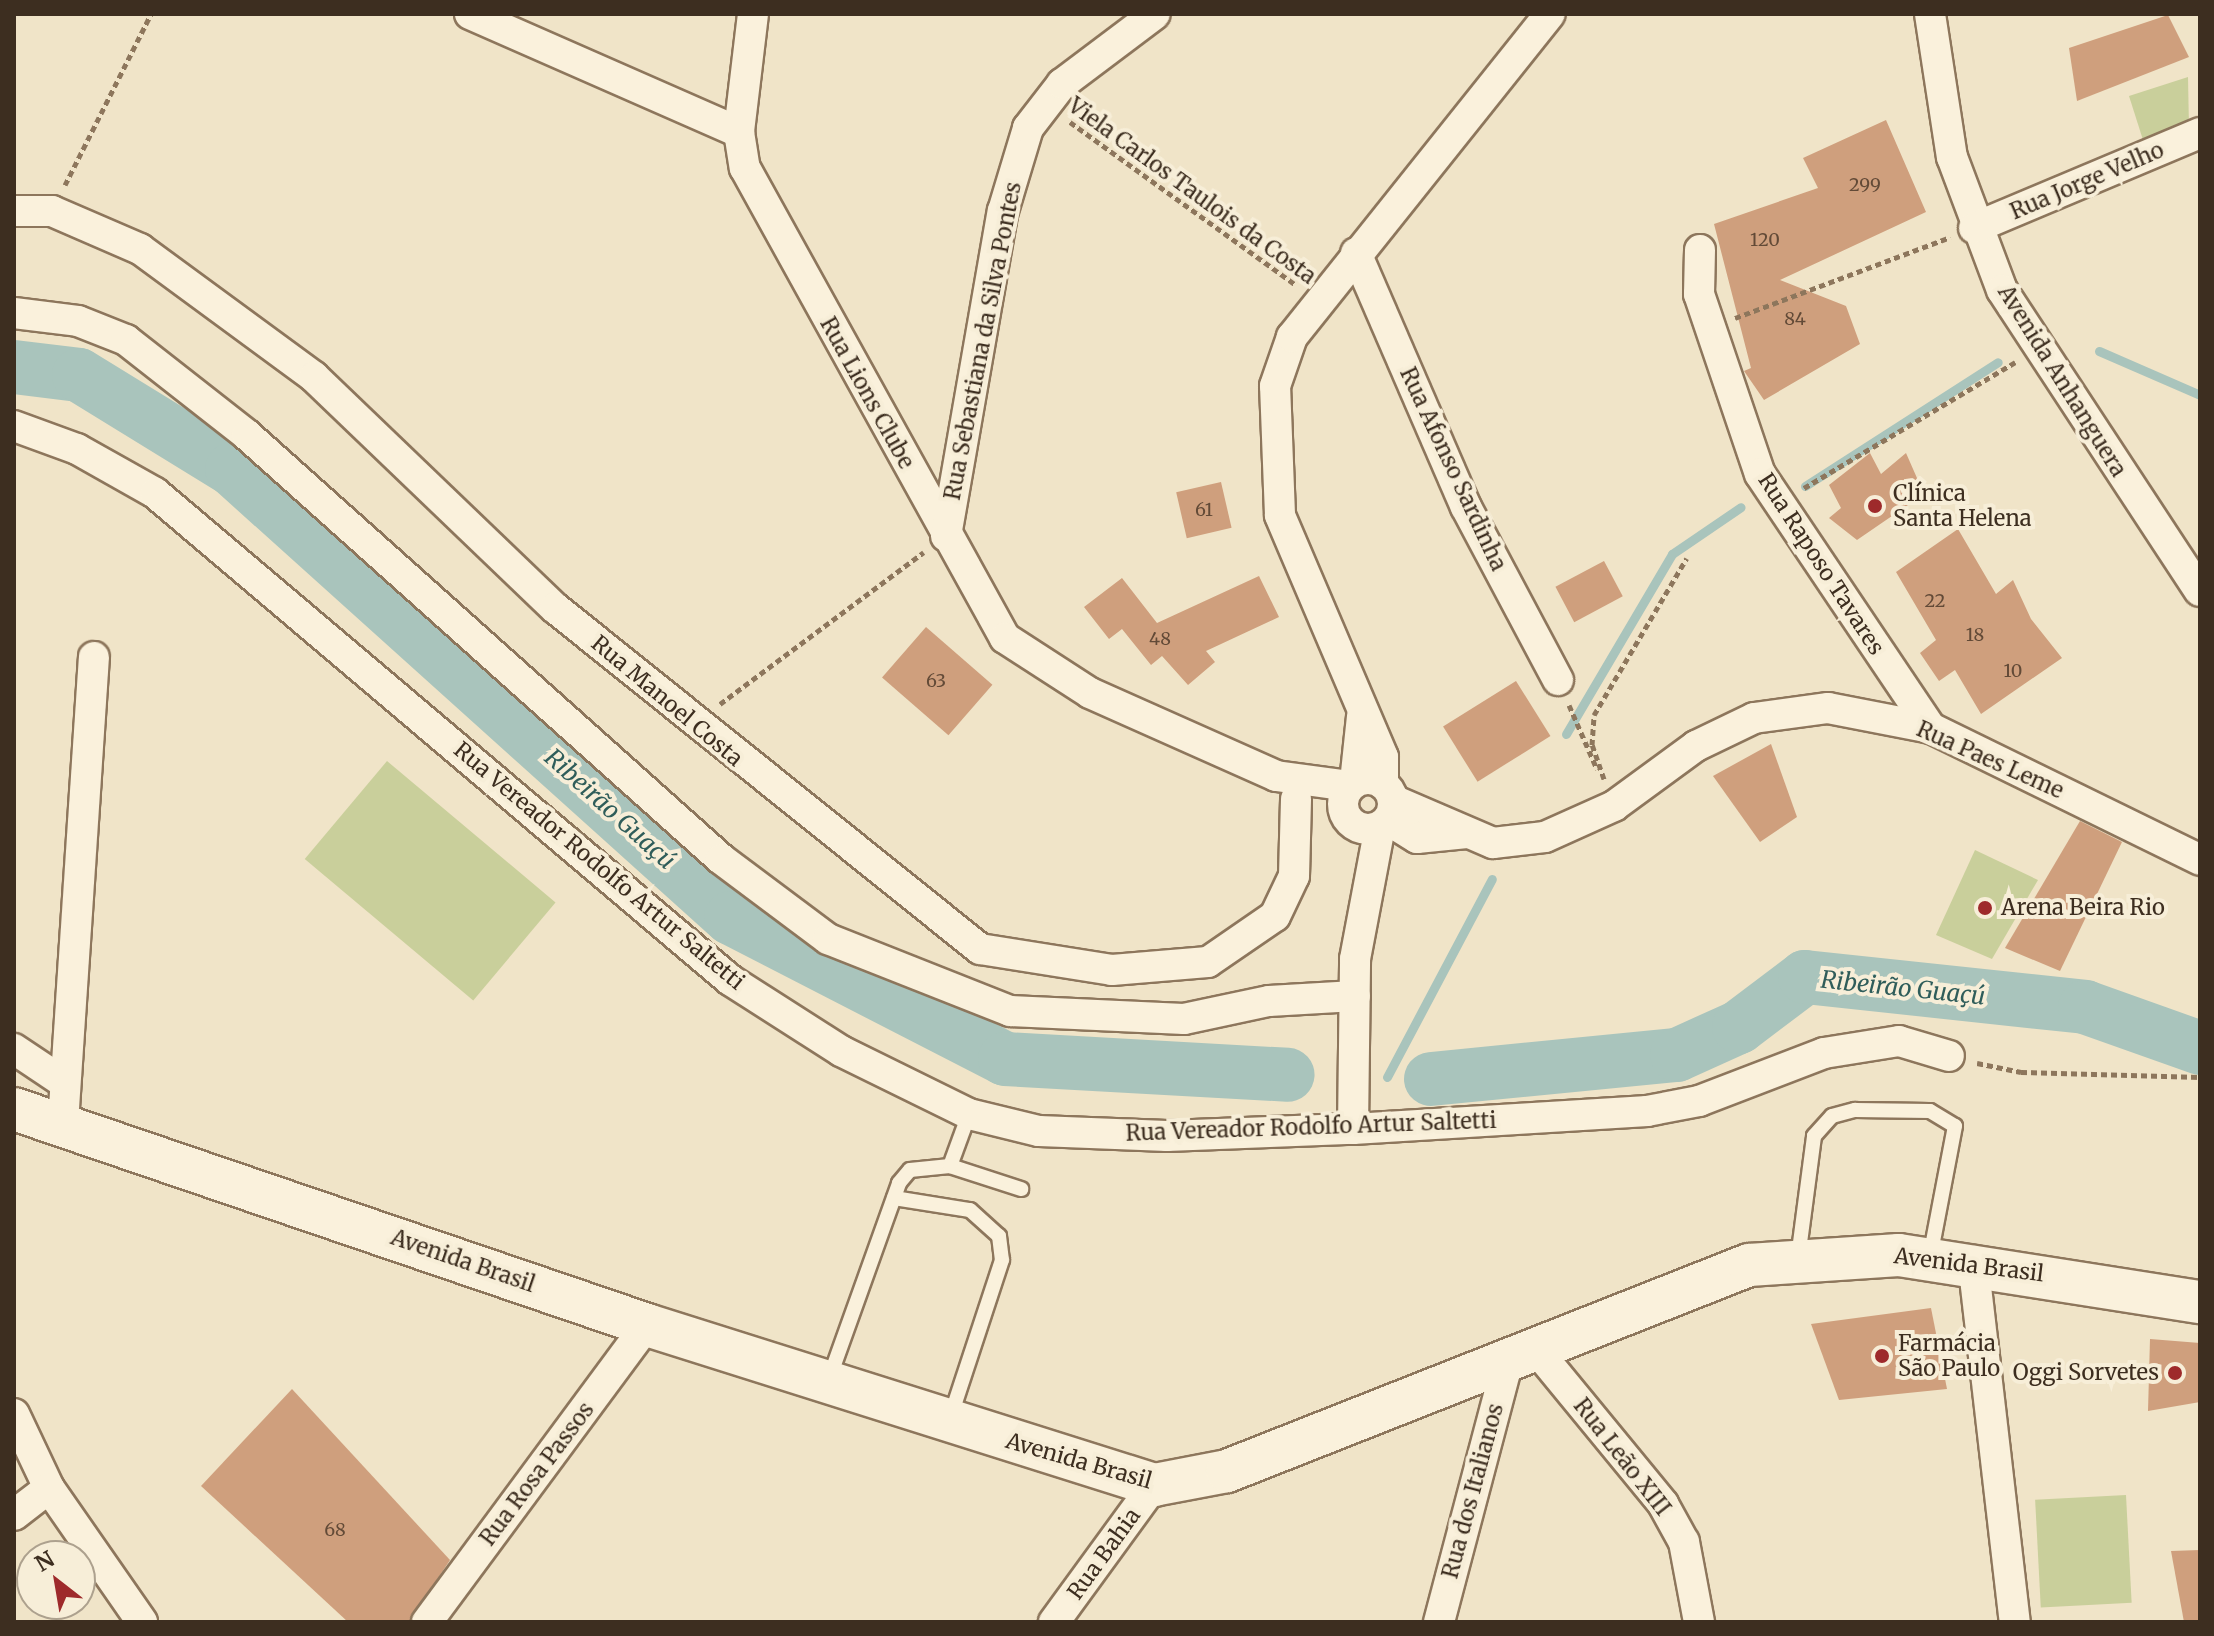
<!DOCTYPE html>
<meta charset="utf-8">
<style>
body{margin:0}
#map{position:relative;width:2214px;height:1636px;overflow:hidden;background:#f0e4c8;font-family:Merriweather,serif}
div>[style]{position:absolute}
.green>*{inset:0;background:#c9cf9b;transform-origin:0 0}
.stream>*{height:9px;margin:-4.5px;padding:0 4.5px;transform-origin:4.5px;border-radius:4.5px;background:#a9c4bc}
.river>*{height:54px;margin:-27px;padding:0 27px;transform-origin:27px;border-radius:27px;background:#a9c4bc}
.building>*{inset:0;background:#cf9f7d;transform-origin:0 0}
.path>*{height:5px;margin-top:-2.5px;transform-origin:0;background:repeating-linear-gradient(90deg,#8d765c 0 6px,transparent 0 10px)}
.roads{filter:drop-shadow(2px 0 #8d765c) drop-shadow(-2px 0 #8d765c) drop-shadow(0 2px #8d765c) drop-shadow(0 -2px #8d765c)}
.service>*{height:14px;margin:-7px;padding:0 7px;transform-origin:7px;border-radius:7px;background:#faf1dc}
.minor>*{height:30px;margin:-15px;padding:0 15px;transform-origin:15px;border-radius:15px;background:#faf1dc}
.minor>.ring{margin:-15px;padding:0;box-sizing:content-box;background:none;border:30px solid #faf1dc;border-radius:50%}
.secondary>*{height:42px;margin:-21px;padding:0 21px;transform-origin:21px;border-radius:21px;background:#faf1dc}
.dots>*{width:22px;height:22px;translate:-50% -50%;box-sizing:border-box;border:4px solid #f7eed8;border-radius:50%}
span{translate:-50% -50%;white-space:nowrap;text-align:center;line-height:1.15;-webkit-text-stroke:8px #f7eed8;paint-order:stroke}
.number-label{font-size:18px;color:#624a37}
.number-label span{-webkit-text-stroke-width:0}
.street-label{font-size:22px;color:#3d2e20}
.poi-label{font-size:22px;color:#3d2e20}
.left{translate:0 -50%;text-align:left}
.right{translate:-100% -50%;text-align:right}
.water-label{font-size:24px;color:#2f5d5a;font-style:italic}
.frame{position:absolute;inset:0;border:16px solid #3d2e20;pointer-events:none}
.north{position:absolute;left:16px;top:1540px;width:80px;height:80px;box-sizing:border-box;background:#f7eed8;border:2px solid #ada18e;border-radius:50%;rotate:329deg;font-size:22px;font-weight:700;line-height:32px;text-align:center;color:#3d2e20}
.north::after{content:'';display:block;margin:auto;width:28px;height:36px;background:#9e2a2b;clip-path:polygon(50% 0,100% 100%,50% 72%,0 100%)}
</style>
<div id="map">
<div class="green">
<div style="clip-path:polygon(2188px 77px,2189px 128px,2143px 140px,2129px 96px)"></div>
<div style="left:387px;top:761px;width:220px;height:128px;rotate:40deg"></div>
<div style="clip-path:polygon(1975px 850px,2038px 880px,1992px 959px,1936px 935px)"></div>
<div style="left:2126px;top:1495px;width:108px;height:91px;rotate:87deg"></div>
</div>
<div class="stream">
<div style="left:2099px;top:351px;width:110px;rotate:23.5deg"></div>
<div style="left:1805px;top:486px;width:229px;rotate:-32.7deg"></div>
<div style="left:1566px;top:734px;width:209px;rotate:-59.5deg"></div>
<div style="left:1672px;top:554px;width:83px;rotate:-34.3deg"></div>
<div style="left:1387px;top:1077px;width:224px;rotate:-62.1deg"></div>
</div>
<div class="river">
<div style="left:14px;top:367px;width:65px;rotate:7deg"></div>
<div style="left:79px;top:375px;width:180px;rotate:31.6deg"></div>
<div style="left:232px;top:469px;width:671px;rotate:41.98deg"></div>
<div style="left:731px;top:918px;width:308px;rotate:27.2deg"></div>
<div style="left:1005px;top:1059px;width:283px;rotate:3.2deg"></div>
<div style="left:1431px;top:1079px;width:247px;rotate:-5.6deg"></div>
<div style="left:1677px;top:1055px;width:68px;rotate:-24.3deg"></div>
<div style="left:1739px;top:1027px;width:83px;rotate:-37.1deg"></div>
<div style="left:1805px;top:977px;width:282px;rotate:6.1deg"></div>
<div style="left:2085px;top:1007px;width:122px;rotate:19.6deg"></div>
</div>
<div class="building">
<div style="clip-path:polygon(2168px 15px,2189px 57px,2077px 101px,2069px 48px)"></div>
<div style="clip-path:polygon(1886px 120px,1926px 212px,1780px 280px,1846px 306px,1860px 344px,1764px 400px,1744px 371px,1751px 368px,1714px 224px,1818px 188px,1803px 158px)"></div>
<div style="clip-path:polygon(1870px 453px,1881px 474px,1906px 453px,1924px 494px,1857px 540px,1829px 518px,1841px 508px,1829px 485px)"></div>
<div style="left:1221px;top:482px;width:47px;height:46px;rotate:77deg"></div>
<div style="clip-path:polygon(1958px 529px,1996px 594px,2013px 580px,2031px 619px,2062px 658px,1981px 714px,1955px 670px,1939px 681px,1920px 653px,1936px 640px,1896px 572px)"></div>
<div style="left:1604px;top:561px;width:40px;height:55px;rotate:62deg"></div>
<div style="clip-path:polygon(1259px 576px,1279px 617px,1206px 651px,1215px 662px,1188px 685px,1162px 656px,1151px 665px,1122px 629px,1109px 639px,1084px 607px,1122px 578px,1157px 623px)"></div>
<div style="left:926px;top:627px;width:88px;height:67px;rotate:41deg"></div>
<div style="left:1516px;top:681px;width:65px;height:86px;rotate:58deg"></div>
<div style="clip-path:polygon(1771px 744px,1797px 817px,1760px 842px,1713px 776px)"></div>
<div style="clip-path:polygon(2080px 821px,2122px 842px,2060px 971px,2005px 948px)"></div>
<div style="clip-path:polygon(1931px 1308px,1947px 1389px,1839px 1400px,1811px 1324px)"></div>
<div style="clip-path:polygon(2150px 1339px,2200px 1343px,2200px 1402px,2148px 1411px)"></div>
<div style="clip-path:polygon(292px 1389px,450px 1560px,409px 1622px,348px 1622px,201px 1486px)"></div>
<div style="clip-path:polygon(2200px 1550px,2200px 1622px,2184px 1622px,2171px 1551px)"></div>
</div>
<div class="path">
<div style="left:1070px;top:122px;width:279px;rotate:35.8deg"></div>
<div style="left:65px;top:185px;width:191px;rotate:-63.3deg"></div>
<div style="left:1735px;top:318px;width:230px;rotate:-20.6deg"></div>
<div style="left:1804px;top:488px;width:246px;rotate:-30.8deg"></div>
<div style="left:720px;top:704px;width:254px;rotate:-36.7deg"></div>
<div style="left:1569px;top:705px;width:70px;rotate:66.4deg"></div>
<div style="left:1604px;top:779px;width:36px;rotate:-109deg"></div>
<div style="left:1592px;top:745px;width:30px;rotate:-86deg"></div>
<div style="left:1594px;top:715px;width:182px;rotate:-59.4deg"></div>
<div style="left:1977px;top:1063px;width:45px;rotate:11.6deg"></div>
<div style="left:2021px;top:1072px;width:179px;rotate:1.6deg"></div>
</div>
<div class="roads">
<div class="service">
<div style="left:950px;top:1166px;width:75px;rotate:17.9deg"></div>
<div style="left:894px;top:1198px;width:77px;rotate:9deg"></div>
<div style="left:970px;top:1210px;width:39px;rotate:42deg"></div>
<div style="left:999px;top:1236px;width:24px;rotate:83deg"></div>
<div style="left:1002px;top:1260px;width:166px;rotate:108.2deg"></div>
<div style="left:1798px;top:1258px;width:123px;rotate:-82.5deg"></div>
<div style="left:1814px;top:1136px;width:27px;rotate:-48deg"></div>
<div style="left:1832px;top:1116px;width:24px;rotate:-15deg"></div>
<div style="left:1855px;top:1110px;width:75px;rotate:0.8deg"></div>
<div style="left:1930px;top:1111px;width:29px;rotate:31deg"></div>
<div style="left:1955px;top:1126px;width:133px;rotate:100.8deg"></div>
<div style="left:829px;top:1379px;width:208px;rotate:-70.3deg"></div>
<div style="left:899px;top:1183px;width:17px;rotate:-50deg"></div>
<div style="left:910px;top:1170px;width:40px;rotate:-5.7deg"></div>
<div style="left:950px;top:1166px;width:55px;rotate:-69.9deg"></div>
</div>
<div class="minor">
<div style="left:470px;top:14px;width:294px;rotate:23.7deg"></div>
<div style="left:753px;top:14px;width:119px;rotate:96.8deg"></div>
<div style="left:739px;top:132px;width:36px;rotate:81deg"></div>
<div style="left:745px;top:168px;width:537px;rotate:61.05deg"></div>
<div style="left:1005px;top:638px;width:101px;rotate:32.9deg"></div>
<div style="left:1090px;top:693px;width:204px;rotate:24deg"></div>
<div style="left:1276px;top:776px;width:75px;rotate:7.7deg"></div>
<div style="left:1930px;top:14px;width:145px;rotate:81.3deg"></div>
<div style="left:1952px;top:157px;width:142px;rotate:69.4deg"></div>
<div style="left:2002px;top:290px;width:360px;rotate:56.7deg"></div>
<div style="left:14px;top:211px;width:38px"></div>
<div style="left:52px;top:211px;width:96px;rotate:23.4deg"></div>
<div style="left:140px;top:249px;width:216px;rotate:36.3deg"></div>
<div style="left:314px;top:377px;width:334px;rotate:43.8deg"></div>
<div style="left:555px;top:608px;width:545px;rotate:38.74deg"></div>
<div style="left:980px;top:949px;width:134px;rotate:9deg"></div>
<div style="left:1112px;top:970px;width:96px;rotate:-4.8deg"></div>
<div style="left:1208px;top:962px;width:81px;rotate:-34.5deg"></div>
<div style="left:1275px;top:916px;width:44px;rotate:-64.6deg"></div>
<div style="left:1294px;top:876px;width:77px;rotate:-88.5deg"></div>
<div style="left:1974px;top:228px;width:245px;rotate:-22.8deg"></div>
<div style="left:1700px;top:250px;width:44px;rotate:91.3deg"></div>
<div style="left:1699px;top:294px;width:190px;rotate:71.3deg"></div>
<div style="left:1760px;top:474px;width:306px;rotate:56.1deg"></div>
<div style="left:1356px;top:253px;width:277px;rotate:66.6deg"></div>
<div style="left:1466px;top:507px;width:196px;rotate:62deg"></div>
<div style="left:14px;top:313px;width:64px;rotate:7.1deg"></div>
<div style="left:78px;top:321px;width:52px;rotate:21.6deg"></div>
<div style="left:126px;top:340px;width:154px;rotate:38.1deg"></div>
<div style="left:247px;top:435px;width:636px;rotate:41.81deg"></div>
<div style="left:721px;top:859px;width:134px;rotate:36.8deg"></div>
<div style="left:828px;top:939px;width:196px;rotate:21.6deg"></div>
<div style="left:1010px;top:1011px;width:174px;rotate:2.6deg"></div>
<div style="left:1184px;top:1019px;width:87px;rotate:-12deg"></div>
<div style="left:1269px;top:1001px;width:86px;rotate:-3.3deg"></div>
<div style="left:14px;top:426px;width:67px;rotate:20.1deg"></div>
<div style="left:77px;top:449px;width:90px;rotate:29.4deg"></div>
<div style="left:155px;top:493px;width:754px;rotate:40.26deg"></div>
<div style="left:730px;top:980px;width:132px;rotate:32.6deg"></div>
<div style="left:841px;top:1051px;width:143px;rotate:26.2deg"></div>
<div style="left:969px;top:1114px;width:72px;rotate:13.7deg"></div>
<div style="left:1039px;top:1131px;width:128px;rotate:2.2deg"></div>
<div style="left:1167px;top:1136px;width:186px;rotate:-2.2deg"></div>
<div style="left:1353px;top:1129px;width:295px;rotate:-3.5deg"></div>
<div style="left:1647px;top:1111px;width:53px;rotate:-10.9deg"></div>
<div style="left:1699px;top:1101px;width:134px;rotate:-21deg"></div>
<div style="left:1824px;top:1053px;width:76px;rotate:-9.1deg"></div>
<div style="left:1899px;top:1041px;width:52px;rotate:16.7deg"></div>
<div style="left:946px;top:536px;width:330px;rotate:-80.1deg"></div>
<div style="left:1003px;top:211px;width:87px;rotate:-73.2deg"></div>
<div style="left:1028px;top:128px;width:56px;rotate:-52.3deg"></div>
<div style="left:1062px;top:84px;width:116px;rotate:-37deg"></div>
<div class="ring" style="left:1343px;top:779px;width:20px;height:20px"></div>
<div style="left:1355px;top:782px;width:66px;rotate:-83.9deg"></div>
<div style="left:1383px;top:784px;width:27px;rotate:-90deg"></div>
<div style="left:1383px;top:757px;width:263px;rotate:-113.1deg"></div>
<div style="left:1280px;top:515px;width:129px;rotate:-92.2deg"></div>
<div style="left:1275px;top:386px;width:52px;rotate:-70.9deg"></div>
<div style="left:1292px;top:337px;width:413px;rotate:-51.4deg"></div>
<div style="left:1393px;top:800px;width:109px;rotate:23.3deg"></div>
<div style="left:1493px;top:843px;width:52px;rotate:-6.6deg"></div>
<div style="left:1545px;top:837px;width:76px;rotate:-24.2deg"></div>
<div style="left:1614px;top:806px;width:102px;rotate:-36.2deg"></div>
<div style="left:1696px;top:746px;width:64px;rotate:-25.8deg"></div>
<div style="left:1754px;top:718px;width:75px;rotate:-7.7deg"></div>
<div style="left:1828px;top:708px;width:105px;rotate:11deg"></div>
<div style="left:1931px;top:728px;width:300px;rotate:26.1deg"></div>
<div style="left:1388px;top:820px;width:34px;rotate:32deg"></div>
<div style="left:1417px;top:838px;width:50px;rotate:-5.7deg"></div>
<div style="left:14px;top:1049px;width:61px;rotate:33.7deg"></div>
<div style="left:63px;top:1123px;width:467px;rotate:-86.2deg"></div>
<div style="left:1353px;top:1129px;width:170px;rotate:-89.3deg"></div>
<div style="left:1355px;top:959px;width:134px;rotate:-79.3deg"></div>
<div style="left:1973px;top:1261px;width:363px;rotate:83.4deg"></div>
<div style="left:1535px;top:1348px;width:202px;rotate:50.6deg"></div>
<div style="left:1663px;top:1504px;width:43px;rotate:61.1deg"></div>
<div style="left:1684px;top:1542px;width:81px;rotate:79.4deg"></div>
<div style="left:14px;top:1414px;width:82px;rotate:64.7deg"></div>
<div style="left:49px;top:1488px;width:163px;rotate:55.2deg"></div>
<div style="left:14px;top:1515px;width:44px;rotate:-37.6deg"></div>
<div style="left:427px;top:1622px;width:370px;rotate:-53.5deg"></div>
<div style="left:1054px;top:1622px;width:170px;rotate:-53.9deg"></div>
<div style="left:1439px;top:1622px;width:271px;rotate:-75.2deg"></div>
</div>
<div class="secondary">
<div style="left:14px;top:1109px;width:669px;rotate:18.84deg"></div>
<div style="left:647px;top:1325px;width:532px;rotate:17.51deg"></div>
<div style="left:1154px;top:1485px;width:74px;rotate:-10.9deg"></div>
<div style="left:1227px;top:1471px;width:561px;rotate:-21.54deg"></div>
<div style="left:1749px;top:1265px;width:150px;rotate:-3.8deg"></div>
<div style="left:1899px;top:1255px;width:305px;rotate:8.9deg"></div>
</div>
</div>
<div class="dots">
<div style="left:1875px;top:506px;background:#9e2a2b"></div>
<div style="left:1985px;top:908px;background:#9e2a2b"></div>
<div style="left:1882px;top:1356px;background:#9e2a2b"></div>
<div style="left:2175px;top:1373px;background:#9e2a2b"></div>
</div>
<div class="number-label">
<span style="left:1865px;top:185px">299</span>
<span style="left:1765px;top:240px">120</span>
<span style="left:1795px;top:319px">84</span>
<span style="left:1204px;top:510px">61</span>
<span style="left:1935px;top:601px">22</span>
<span style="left:1975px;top:635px">18</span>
<span style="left:1160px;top:639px">48</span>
<span style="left:2013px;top:671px">10</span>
<span style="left:936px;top:681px">63</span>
<span style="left:335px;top:1530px">68</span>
</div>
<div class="street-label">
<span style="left:2087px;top:181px;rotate:-23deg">Rua Jorge Velho</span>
<span style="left:1192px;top:191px;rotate:36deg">Viela Carlos Taulois da Costa</span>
<span style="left:983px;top:341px;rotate:-79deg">Rua Sebastiana da Silva Pontes</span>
<span style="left:2062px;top:381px;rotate:58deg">Avenida Anhanguera</span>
<span style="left:867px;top:393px;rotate:61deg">Rua Lions Clube</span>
<span style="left:1453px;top:469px;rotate:65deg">Rua Afonso Sardinha</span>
<span style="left:1821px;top:564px;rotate:57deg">Rua Raposo Tavares</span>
<span style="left:667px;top:701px;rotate:40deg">Rua Manoel Costa</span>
<span style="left:1990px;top:760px;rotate:24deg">Rua Paes Leme</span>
<span style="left:599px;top:866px;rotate:40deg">Rua Vereador Rodolfo Artur Saltetti</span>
<span style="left:1311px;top:1127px;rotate:-2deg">Rua Vereador Rodolfo Artur Saltetti</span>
<span style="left:463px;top:1261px;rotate:19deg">Avenida Brasil</span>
<span style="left:1969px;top:1265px;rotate:7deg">Avenida Brasil</span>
<span style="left:1622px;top:1457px;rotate:52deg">Rua Leão XIII</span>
<span style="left:1079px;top:1461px;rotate:16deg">Avenida Brasil</span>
<span style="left:537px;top:1474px;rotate:-53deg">Rua Rosa Passos</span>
<span style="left:1473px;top:1491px;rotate:-75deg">Rua dos Italianos</span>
<span style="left:1104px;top:1554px;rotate:-54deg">Rua Bahia</span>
</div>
<div class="poi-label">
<span class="left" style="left:1893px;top:506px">Clínica<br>Santa Helena</span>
<span class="left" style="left:2001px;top:908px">Arena Beira Rio</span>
<span class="left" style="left:1898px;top:1356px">Farmácia<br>São Paulo</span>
<span class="right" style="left:2159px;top:1373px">Oggi Sorvetes</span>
</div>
<div class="water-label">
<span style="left:610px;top:809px;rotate:42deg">Ribeirão Guaçú</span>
<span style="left:1903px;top:988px;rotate:6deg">Ribeirão Guaçú</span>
</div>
<div class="frame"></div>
<div class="north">N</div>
</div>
